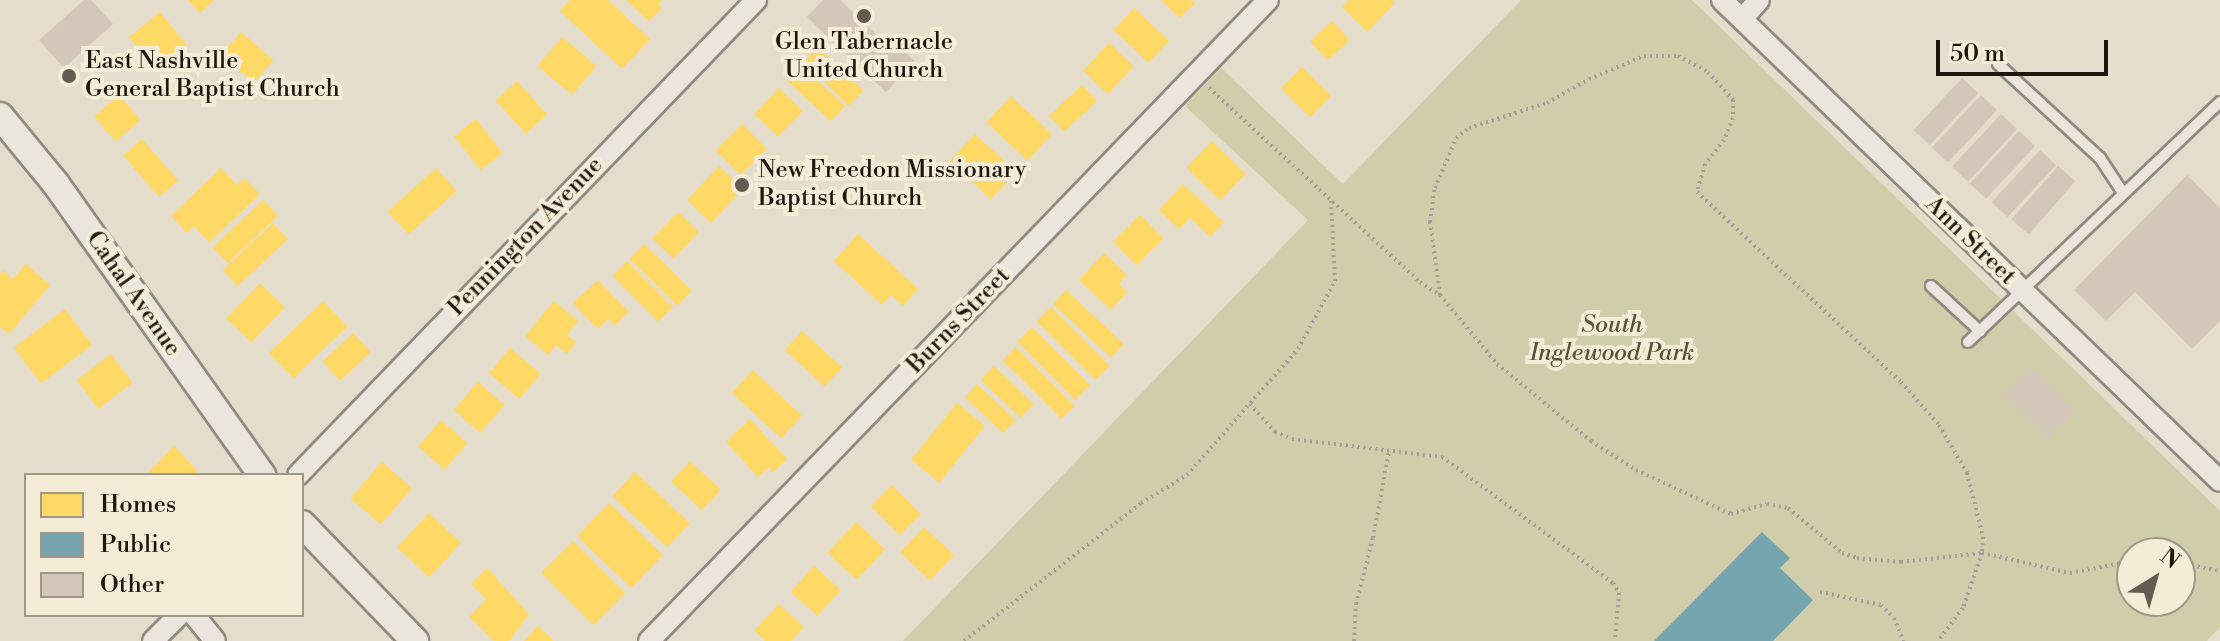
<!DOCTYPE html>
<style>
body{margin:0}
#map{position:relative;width:2220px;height:641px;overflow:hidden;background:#e4ddcc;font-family:"Libre Bodoni",serif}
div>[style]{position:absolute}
.green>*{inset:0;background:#d0ceaa}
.homes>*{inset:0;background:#ffd966;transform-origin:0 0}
.public>*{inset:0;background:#76a5af}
.building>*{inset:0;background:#d4c6b9;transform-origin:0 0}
.path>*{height:4px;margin-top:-2px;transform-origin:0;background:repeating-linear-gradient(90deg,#a39f98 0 2px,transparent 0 6px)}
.roads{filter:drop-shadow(2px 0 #908b81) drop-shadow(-2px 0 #908b81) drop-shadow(0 2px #908b81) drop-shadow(0 -2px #908b81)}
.service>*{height:10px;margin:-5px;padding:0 5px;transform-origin:5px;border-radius:5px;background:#eae6dd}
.minor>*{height:20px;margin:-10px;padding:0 10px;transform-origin:10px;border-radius:10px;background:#eae6dd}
.tertiary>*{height:26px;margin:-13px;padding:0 13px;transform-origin:13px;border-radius:13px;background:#eae6dd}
.dots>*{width:22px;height:22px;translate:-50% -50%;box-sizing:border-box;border:4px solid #f4ecd7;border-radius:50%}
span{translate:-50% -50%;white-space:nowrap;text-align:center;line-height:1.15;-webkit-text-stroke:8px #f4ecd7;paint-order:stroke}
.poi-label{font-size:24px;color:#1f170e}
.left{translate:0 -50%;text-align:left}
.street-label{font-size:24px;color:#1f170e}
.park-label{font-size:24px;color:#57533b;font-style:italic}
.legend{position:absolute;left:24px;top:473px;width:280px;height:144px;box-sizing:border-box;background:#f4ecd7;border:2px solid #9f9787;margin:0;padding:10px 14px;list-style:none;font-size:24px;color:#1f170e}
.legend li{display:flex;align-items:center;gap:16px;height:40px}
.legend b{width:40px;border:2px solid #9f9787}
.north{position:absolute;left:2116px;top:537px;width:80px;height:80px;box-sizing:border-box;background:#f4ecd7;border:2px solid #9f9787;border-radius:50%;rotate:37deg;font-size:22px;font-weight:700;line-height:32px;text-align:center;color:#1f170e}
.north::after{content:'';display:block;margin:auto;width:28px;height:36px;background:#645c50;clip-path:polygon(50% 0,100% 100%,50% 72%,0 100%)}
.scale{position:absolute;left:1936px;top:40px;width:172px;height:36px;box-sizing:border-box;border:4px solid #1f170e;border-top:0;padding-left:10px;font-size:24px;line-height:28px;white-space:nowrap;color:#1f170e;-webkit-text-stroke:6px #f4ecd7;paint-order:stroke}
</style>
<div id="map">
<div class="green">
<div style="clip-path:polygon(evenodd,1521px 0,1692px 0,2220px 511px,2220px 627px,2207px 641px,903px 641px,1308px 220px,1185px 106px,1221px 68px,1343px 184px,1521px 0,2132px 553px,2180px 553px,2180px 601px,2132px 601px,2132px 553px)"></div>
</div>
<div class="homes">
<div style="clip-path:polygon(188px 0,214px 0,200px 13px)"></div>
<div style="clip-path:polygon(570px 0,608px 0,650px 39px,622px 69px,560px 11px)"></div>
<div style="clip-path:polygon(626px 0,662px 0,658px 4px,662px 8px,649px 21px)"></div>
<div style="clip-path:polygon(1161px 0,1191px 0,1195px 3px,1180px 18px)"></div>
<div style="clip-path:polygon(1349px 0,1392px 0,1395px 3px,1367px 32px,1342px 7px)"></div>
<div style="left:1134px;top:8px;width:48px;height:30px;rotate:43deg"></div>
<div style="left:160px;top:12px;width:43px;height:40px;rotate:51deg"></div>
<div style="left:1332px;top:21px;width:26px;height:30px;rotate:47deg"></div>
<div style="left:241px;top:32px;width:43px;height:30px;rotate:41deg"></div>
<div style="left:562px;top:37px;width:45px;height:38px;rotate:40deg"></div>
<div style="left:1109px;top:43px;width:34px;height:38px;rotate:43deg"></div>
<div style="left:818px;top:47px;width:63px;height:21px;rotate:44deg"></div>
<div style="left:801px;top:65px;width:60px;height:21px;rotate:43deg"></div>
<div style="left:1302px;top:67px;width:41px;height:30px;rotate:45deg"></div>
<div style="left:517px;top:81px;width:45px;height:29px;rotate:48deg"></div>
<div style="left:1082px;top:85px;width:22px;height:45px;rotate:47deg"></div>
<div style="left:779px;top:88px;width:33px;height:36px;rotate:44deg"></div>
<div style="left:119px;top:95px;width:33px;height:33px;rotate:49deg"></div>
<div style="left:1011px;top:96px;width:56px;height:36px;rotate:43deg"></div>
<div style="left:476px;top:119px;width:43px;height:28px;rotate:52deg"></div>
<div style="left:742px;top:124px;width:35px;height:37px;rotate:45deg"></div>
<div style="left:975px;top:134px;width:56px;height:37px;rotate:43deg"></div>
<div style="left:142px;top:139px;width:55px;height:25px;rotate:49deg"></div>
<div style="left:1212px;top:141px;width:47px;height:37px;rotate:44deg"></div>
<div style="left:719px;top:166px;width:33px;height:47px;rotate:43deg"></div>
<div style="clip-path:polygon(221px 168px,237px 185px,244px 178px,260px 194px,209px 243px,194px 226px,187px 233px,171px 216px)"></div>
<div style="left:436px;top:168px;width:31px;height:65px;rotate:48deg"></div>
<div style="clip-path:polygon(1183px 184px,1224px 222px,1210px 237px,1190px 218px,1179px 229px,1159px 210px)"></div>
<div style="left:263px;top:200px;width:22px;height:69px;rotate:47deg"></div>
<div style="left:678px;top:212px;width:29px;height:37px;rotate:44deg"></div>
<div style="left:1140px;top:215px;width:33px;height:38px;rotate:45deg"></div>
<div style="left:273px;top:223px;width:22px;height:69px;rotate:47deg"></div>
<div style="clip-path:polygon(858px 234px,918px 289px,903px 306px,891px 295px,882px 305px,834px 261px)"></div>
<div style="left:644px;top:244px;width:67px;height:21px;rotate:44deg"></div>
<div style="clip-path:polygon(1104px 253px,1127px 275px,1119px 284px,1127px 292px,1111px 310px,1079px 280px)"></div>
<div style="left:627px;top:261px;width:65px;height:21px;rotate:45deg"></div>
<div style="clip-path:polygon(26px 264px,50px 285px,9px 334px,0 327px,0 274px,3px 270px,13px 279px)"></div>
<div style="clip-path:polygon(598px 280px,629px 312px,614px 326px,608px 319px,598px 329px,573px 303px)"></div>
<div style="left:260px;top:283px;width:35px;height:49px;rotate:44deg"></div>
<div style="left:1066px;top:290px;width:79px;height:19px;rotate:43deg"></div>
<div style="left:323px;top:301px;width:35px;height:75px;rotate:46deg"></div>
<div style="clip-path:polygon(554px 301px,578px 321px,567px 335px,576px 342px,567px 354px,556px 345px,548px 355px,525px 336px)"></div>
<div style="left:1051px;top:307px;width:83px;height:20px;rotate:45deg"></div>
<div style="left:65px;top:309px;width:45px;height:64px;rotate:53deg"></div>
<div style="left:1032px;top:327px;width:82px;height:21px;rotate:45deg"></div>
<div style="left:802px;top:331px;width:54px;height:26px;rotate:42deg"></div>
<div style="left:353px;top:333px;width:26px;height:42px;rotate:47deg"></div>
<div style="left:1016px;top:347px;width:83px;height:19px;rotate:45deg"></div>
<div style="left:510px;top:348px;width:40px;height:33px;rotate:40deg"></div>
<div style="left:111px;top:354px;width:36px;height:43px;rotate:53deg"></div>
<div style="left:994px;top:366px;width:55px;height:19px;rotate:44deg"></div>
<div style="left:753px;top:370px;width:67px;height:31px;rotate:43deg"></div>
<div style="left:478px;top:382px;width:35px;height:37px;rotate:41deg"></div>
<div style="left:977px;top:384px;width:53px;height:18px;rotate:43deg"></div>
<div style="left:957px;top:403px;width:36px;height:73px;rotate:39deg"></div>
<div style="clip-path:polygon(750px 419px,787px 459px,773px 472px,769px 467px,758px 477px,726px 442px)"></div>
<div style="left:441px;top:420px;width:35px;height:35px;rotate:41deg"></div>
<div style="clip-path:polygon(174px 446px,198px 471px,194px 475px,150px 475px,148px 473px)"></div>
<div style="left:690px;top:461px;width:42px;height:28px;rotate:43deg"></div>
<div style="left:382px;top:462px;width:40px;height:48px;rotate:41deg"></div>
<div style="left:635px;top:472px;width:75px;height:33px;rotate:43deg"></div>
<div style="left:892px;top:485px;width:41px;height:30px;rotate:45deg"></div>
<div style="left:609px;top:503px;width:75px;height:46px;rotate:44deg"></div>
<div style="left:429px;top:513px;width:44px;height:47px;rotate:43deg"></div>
<div style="left:856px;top:522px;width:40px;height:42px;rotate:43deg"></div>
<div style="left:924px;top:527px;width:41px;height:35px;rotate:43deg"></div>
<div style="left:573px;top:541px;width:74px;height:45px;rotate:45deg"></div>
<div style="left:814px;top:566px;width:36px;height:35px;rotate:42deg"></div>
<div style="clip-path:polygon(487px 568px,529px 614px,509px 641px,494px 641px,469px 617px,486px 599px,471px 584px)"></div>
<div style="clip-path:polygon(779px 604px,804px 627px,791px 641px,765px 641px,754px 630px)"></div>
<div style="clip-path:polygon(538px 626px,554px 641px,524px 641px)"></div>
</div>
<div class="public">
<div style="clip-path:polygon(1762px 532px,1790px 558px,1780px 568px,1813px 600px,1773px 641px,1654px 641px)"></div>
</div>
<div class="building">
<div style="clip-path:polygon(84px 0,91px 0,113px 24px,64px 68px,39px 40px)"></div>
<div style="clip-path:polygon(823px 0,840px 0,881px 39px,886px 34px,915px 61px,886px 92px,807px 17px)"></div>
<div style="left:1962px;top:78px;width:22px;height:71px;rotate:43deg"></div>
<div style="left:1981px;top:95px;width:22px;height:72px;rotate:43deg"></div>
<div style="left:2001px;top:114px;width:22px;height:72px;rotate:43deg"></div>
<div style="left:2019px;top:131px;width:22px;height:72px;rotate:43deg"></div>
<div style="left:2040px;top:150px;width:22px;height:71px;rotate:43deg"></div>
<div style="left:2058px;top:166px;width:23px;height:71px;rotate:41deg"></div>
<div style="clip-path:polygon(2187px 175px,2220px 208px,2220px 321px,2192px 349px,2135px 292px,2106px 321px,2074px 290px)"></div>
<div style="left:2030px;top:368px;width:62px;height:37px;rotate:44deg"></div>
</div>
<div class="path">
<div style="left:1209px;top:88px;width:287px;rotate:42.6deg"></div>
<div style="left:1420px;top:282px;width:24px;rotate:33deg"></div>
<div style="left:1440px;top:295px;width:89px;rotate:50.4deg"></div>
<div style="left:1497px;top:364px;width:122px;rotate:39.3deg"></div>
<div style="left:1591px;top:441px;width:54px;rotate:32.8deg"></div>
<div style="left:1636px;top:470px;width:105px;rotate:24.9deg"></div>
<div style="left:1731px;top:514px;width:37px;rotate:-16deg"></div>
<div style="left:1767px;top:504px;width:21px;rotate:11deg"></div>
<div style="left:1788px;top:508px;width:70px;rotate:39.8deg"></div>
<div style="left:1842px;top:553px;width:16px;rotate:18deg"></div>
<div style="left:1857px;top:558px;width:44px;rotate:5.2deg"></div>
<div style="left:1901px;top:562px;width:81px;rotate:-6.3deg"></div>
<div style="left:1982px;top:553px;width:90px;rotate:12.8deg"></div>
<div style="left:2070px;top:573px;width:63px;rotate:-11deg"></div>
<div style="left:1440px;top:295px;width:74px;rotate:-97.8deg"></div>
<div style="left:1430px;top:222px;width:34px;rotate:-82deg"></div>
<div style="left:1435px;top:188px;width:54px;rotate:-67.2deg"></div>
<div style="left:1456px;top:138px;width:16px;rotate:-38deg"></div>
<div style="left:1469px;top:128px;width:82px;rotate:-17.8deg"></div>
<div style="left:1547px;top:103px;width:48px;rotate:-29.7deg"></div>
<div style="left:1589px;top:79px;width:60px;rotate:-22.7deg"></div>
<div style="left:1644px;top:56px;width:34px"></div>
<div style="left:1678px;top:56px;width:34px;rotate:28deg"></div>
<div style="left:1708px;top:72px;width:38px;rotate:48deg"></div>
<div style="left:1733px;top:100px;width:18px;rotate:90deg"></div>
<div style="left:1733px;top:118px;width:24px;rotate:112deg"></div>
<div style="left:1724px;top:140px;width:31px;rotate:128deg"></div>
<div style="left:1705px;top:164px;width:29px;rotate:106deg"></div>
<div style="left:1697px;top:192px;width:279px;rotate:43deg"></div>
<div style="left:1901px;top:382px;width:57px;rotate:48.5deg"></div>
<div style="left:1939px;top:425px;width:56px;rotate:59.7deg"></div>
<div style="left:1967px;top:473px;width:66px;rotate:76deg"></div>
<div style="left:1983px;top:537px;width:16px;rotate:94deg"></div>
<div style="left:1982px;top:553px;width:58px;rotate:109.1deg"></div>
<div style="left:1963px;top:608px;width:41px;rotate:127.1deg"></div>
<div style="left:1250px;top:404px;width:38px;rotate:48deg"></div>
<div style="left:1275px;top:432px;width:18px;rotate:22deg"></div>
<div style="left:1292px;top:439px;width:151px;rotate:6.8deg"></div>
<div style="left:1442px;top:457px;width:212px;rotate:36.4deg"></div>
<div style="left:1613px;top:583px;width:12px;rotate:59deg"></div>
<div style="left:1619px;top:593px;width:48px;rotate:94.8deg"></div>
<div style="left:2180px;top:563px;width:41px;rotate:11.3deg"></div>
<div style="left:1820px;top:592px;width:62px;rotate:12deg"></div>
<div style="left:1881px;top:605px;width:18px;rotate:45deg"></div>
<div style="left:1894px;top:618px;width:25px;rotate:67deg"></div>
<div style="left:964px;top:641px;width:224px;rotate:-37.9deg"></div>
<div style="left:1141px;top:503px;width:54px;rotate:-31.3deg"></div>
<div style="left:1187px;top:475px;width:168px;rotate:-48.6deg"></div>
<div style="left:1298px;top:349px;width:77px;rotate:-61.4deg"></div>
<div style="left:1335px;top:281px;width:82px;rotate:-92.8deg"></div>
<div style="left:1354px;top:641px;width:37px;rotate:-87deg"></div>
<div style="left:1356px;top:604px;width:68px;rotate:-75.6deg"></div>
<div style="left:1373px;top:538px;width:88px;rotate:-79.6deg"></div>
</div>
<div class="roads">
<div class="service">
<div style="left:1998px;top:64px;width:139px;rotate:42.7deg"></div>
<div style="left:2100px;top:158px;width:42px;rotate:56.7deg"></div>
<div style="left:1931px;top:286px;width:67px;rotate:42.6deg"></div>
<div style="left:1968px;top:342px;width:348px;rotate:-43.6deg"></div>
</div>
<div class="minor">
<div style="left:1722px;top:0;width:692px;rotate:44.01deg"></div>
<div style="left:1742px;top:19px;width:25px;rotate:-48deg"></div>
<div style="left:298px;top:475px;width:660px;rotate:-46.04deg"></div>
<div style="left:194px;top:615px;width:33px;rotate:51deg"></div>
<div style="left:153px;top:641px;width:37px;rotate:-45deg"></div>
<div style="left:649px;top:641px;width:891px;rotate:-46deg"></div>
</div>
<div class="tertiary">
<div style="left:0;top:116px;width:88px;rotate:50.5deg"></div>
<div style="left:56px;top:184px;width:357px;rotate:54.7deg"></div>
<div style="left:302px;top:524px;width:163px;rotate:46deg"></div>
</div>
</div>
<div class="dots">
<div style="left:864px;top:16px;background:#645c50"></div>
<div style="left:69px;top:76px;background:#645c50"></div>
<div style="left:742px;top:185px;background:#645c50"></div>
</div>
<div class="poi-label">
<span style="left:864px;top:57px">Glen Tabernacle<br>United Church</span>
<span class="left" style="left:85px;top:76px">East Nashville<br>General Baptist Church</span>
<span class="left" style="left:758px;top:185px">New Freedon Missionary<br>Baptist Church</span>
</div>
<div class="street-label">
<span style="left:526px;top:237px;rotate:-46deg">Pennington Avenue</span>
<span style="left:1970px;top:241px;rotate:44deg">Ann Street</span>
<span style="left:133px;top:294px;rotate:55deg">Cahal Avenue</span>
<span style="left:959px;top:321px;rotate:-46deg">Burns Street</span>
</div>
<div class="park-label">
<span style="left:1612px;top:340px">South<br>Inglewood Park</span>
</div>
<ul class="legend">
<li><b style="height:22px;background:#ffd966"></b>Homes</li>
<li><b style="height:22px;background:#76a5af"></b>Public</li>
<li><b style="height:22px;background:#d4c6b9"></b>Other</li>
</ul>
<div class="north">N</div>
<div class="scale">50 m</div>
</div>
